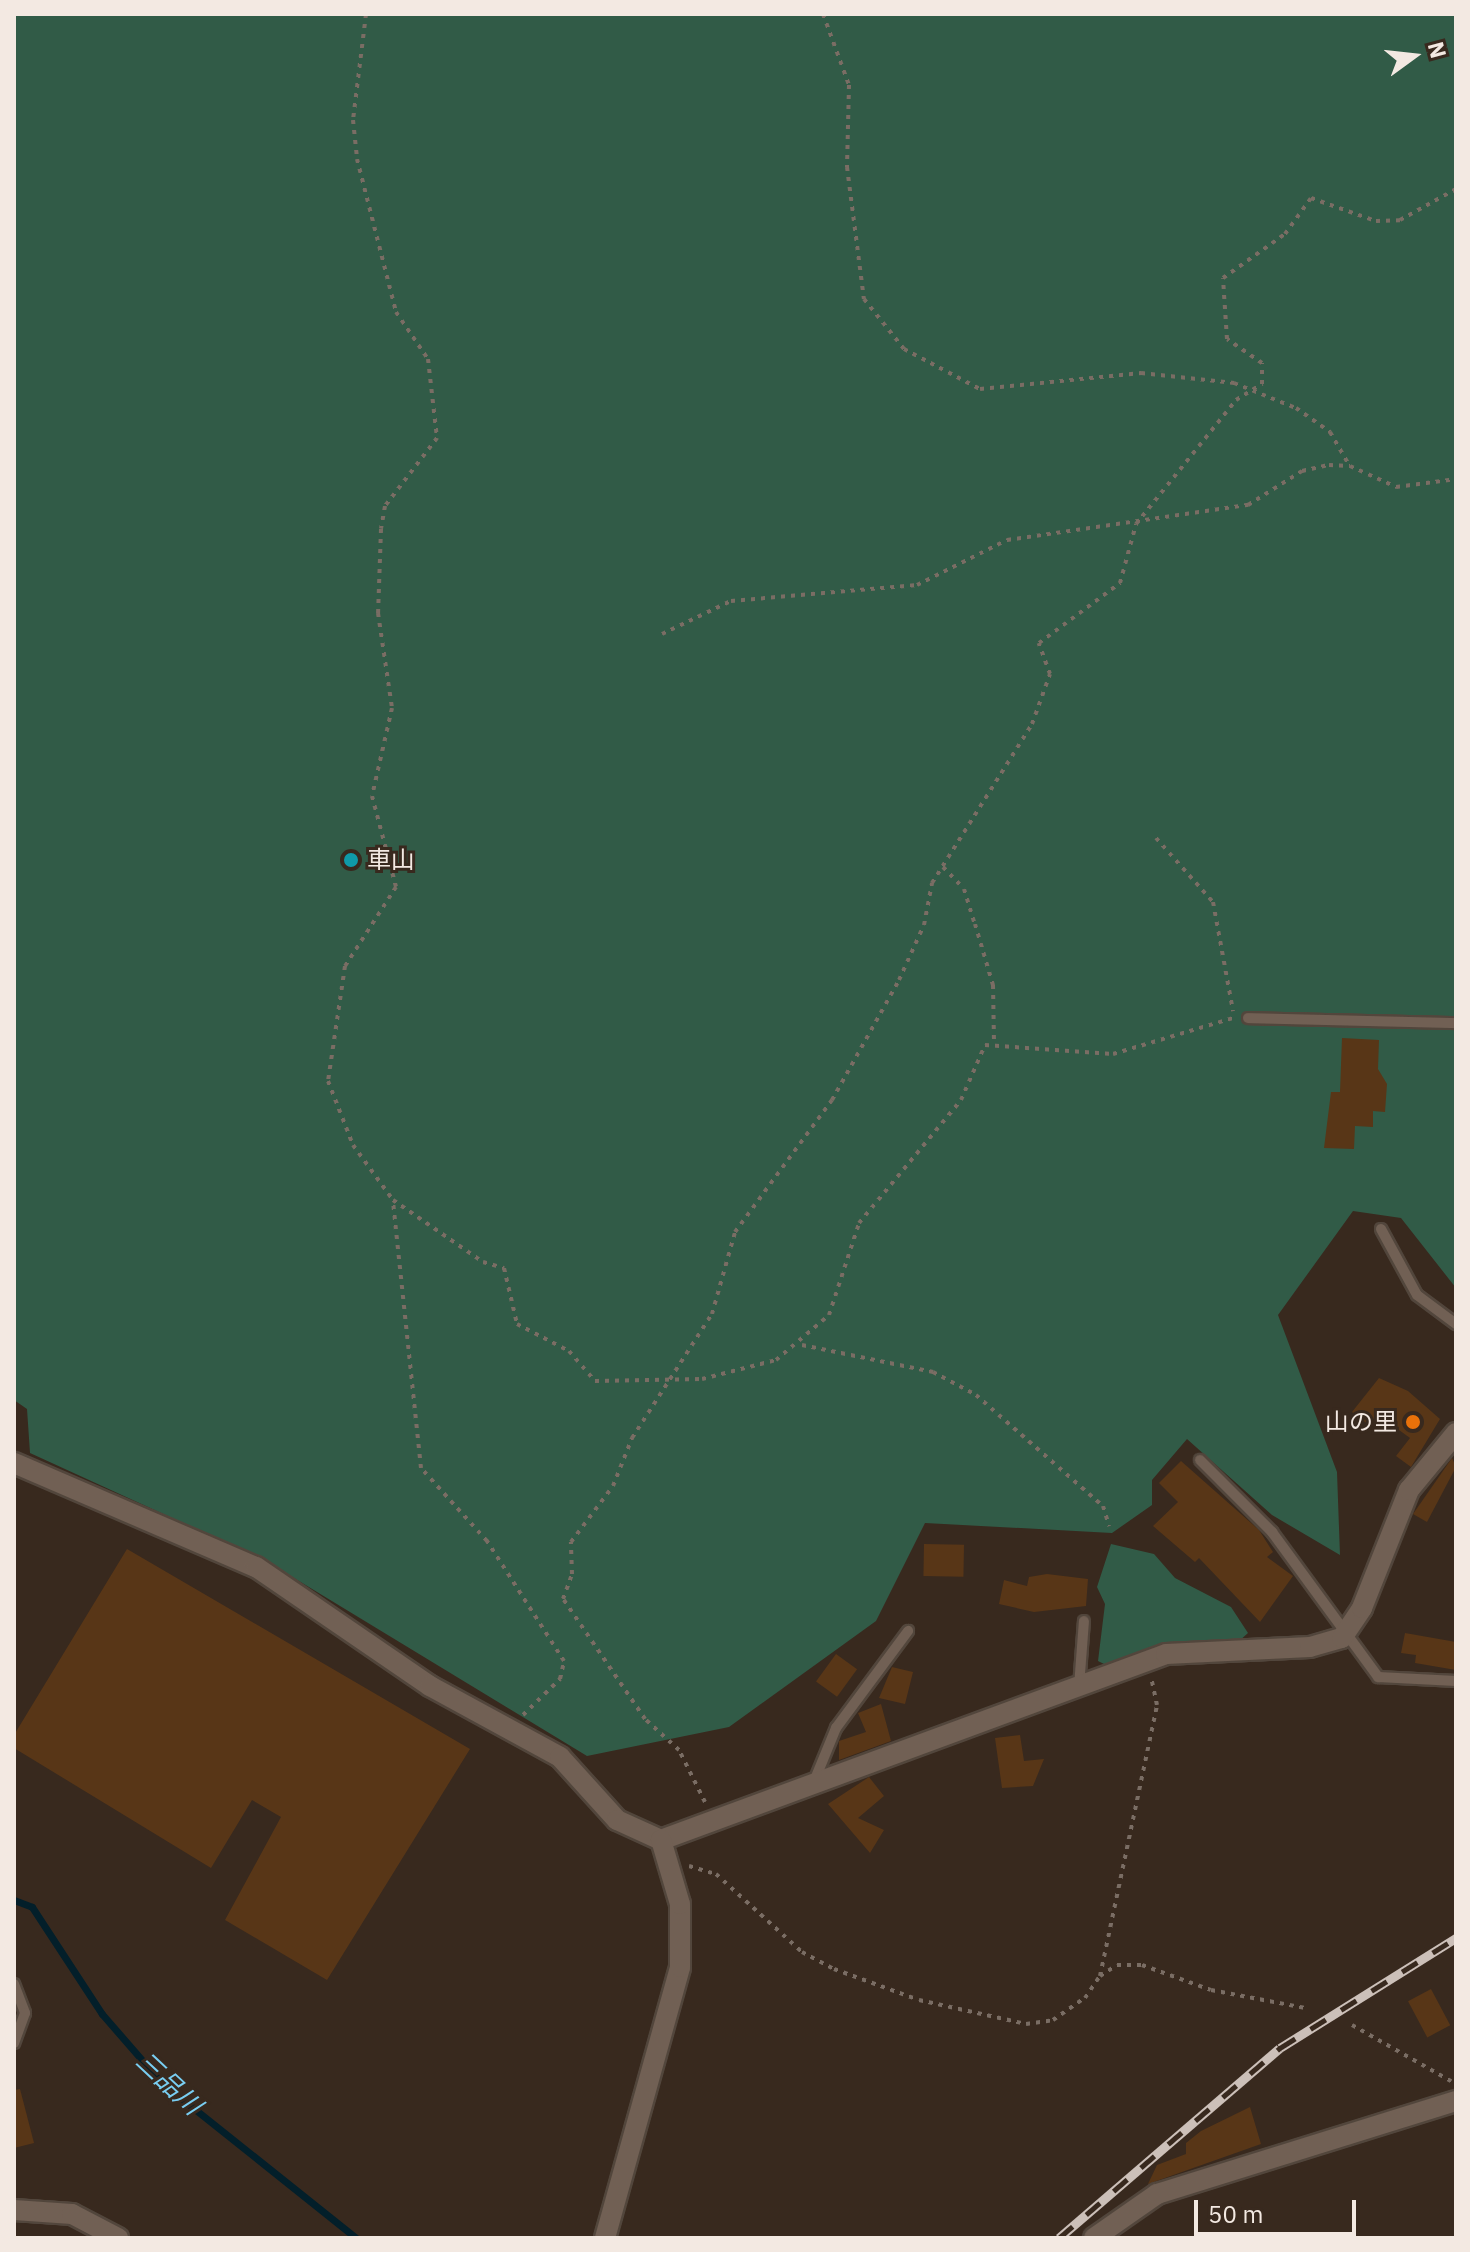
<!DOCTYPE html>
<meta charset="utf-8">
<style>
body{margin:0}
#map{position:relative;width:1470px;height:2252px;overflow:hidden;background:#38291e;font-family:"IBM Plex Sans","Noto Sans JP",sans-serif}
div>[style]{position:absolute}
.green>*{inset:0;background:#315b47}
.stream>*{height:7px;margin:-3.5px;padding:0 3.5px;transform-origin:3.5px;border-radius:3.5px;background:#031f2a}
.building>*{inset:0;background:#583617;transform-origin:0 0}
.path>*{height:4px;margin-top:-2px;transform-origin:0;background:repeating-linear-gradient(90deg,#7a6d64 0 4px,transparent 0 10px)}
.roads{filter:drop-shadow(2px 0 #52463c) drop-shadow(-2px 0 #52463c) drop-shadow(0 2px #52463c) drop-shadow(0 -2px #52463c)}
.lane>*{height:10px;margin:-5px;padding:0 5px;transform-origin:5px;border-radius:5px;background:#716054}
.street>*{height:20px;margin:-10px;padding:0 10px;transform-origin:10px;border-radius:10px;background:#716054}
.rail>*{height:9px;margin-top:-4.5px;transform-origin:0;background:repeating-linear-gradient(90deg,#38291e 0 18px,#ccc0b9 0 36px);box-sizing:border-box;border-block:2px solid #ccc0b9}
.dots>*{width:22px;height:22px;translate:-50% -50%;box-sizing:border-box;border:4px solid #38291e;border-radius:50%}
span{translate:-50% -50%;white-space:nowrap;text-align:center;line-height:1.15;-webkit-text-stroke:6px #38291e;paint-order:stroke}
.poi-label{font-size:24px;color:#f3e9e2}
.left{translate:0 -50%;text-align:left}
.right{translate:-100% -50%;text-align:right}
.water-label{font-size:26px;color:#79cef2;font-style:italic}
.frame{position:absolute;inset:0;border:16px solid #f3e9e2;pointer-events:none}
.north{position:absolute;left:1374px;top:16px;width:80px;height:80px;-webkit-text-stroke:6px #38291e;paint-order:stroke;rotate:75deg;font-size:22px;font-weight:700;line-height:32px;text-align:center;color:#f3e9e2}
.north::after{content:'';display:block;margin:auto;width:28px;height:36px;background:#f3e9e2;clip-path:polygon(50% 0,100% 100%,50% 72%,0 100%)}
.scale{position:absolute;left:1194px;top:2200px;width:162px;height:36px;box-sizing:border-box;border:4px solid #f3e9e2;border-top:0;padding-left:10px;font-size:24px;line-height:28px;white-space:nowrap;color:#f3e9e2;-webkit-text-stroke:6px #38291e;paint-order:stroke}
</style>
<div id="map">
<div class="green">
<div style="clip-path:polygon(14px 14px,1456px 14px,1456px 1288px,1401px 1218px,1353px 1211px,1278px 1315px,1337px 1472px,1340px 1555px,1272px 1515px,1187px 1439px,1152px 1480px,1152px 1505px,1112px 1533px,925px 1523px,876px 1621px,729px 1727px,587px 1756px,266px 1561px,30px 1453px,27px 1409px,14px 1400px)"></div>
<div style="clip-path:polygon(1111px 1544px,1154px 1554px,1175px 1578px,1231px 1607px,1248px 1633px,1238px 1642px,1108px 1666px,1098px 1661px,1105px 1604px,1097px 1587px)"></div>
</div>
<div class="stream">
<div style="left:14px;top:1900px;width:19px;rotate:21deg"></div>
<div style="left:32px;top:1907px;width:128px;rotate:56.8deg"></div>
<div style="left:102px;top:2014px;width:91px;rotate:49deg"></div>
<div style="left:162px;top:2083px;width:248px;rotate:38.6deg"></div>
</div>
<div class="building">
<div style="clip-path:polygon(1342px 1038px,1379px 1040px,1378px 1069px,1387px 1084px,1385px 1112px,1373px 1111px,1373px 1127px,1355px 1126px,1354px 1149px,1324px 1148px,1331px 1092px,1340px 1092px)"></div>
<div style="clip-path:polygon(1379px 1378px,1408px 1391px,1440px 1419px,1411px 1467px,1396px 1456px,1410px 1438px,1377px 1414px,1369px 1425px,1352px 1412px)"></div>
<div style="clip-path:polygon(1452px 1458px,1456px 1467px,1427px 1522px,1413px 1514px)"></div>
<div style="clip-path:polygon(1181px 1461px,1259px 1530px,1273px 1552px,1267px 1557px,1293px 1576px,1260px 1622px,1199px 1558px,1195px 1562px,1153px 1526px,1178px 1502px,1159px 1483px)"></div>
<div style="left:924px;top:1544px;width:40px;height:32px;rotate:1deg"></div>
<div style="clip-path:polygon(127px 1549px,470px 1749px,327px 1980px,225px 1920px,281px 1817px,252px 1800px,211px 1868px,14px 1748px,14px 1735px)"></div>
<div style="clip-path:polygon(1047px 1574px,1088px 1579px,1086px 1606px,1034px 1612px,999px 1604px,1004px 1580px,1027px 1586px,1029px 1577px)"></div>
<div style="clip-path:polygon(1405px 1633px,1456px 1642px,1456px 1670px,1415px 1663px,1416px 1655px,1401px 1653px)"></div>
<div style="left:836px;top:1654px;width:26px;height:34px;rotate:36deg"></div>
<div style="clip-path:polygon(892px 1667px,913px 1672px,905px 1704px,879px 1698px)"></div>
<div style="clip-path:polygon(881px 1704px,891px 1741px,839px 1760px,839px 1741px,866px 1732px,858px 1713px)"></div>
<div style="clip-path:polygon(1020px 1735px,1024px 1761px,1044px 1759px,1033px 1786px,1002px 1788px,995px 1738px)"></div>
<div style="clip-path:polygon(869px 1777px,884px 1796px,858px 1818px,884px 1830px,870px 1853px,828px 1804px)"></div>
<div style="left:1431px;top:1989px;width:41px;height:26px;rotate:62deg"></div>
<div style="clip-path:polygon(20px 2089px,34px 2143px,14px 2148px,14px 2090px)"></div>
<div style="clip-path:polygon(1250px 2107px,1261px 2144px,1148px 2184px,1157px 2165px,1186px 2154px,1186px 2143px,1201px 2131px)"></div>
</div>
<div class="path">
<div style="left:366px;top:14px;width:107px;rotate:97deg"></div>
<div style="left:353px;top:120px;width:39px;rotate:84deg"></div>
<div style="left:357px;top:159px;width:158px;rotate:75.7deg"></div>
<div style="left:396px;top:312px;width:57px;rotate:55.8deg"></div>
<div style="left:428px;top:359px;width:80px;rotate:83.5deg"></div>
<div style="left:437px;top:438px;width:86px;rotate:127.4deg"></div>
<div style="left:385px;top:506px;width:23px;rotate:100deg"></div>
<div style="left:381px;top:529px;width:84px;rotate:92deg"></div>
<div style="left:378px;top:613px;width:96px;rotate:81.6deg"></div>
<div style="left:392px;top:708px;width:90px;rotate:102.8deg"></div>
<div style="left:372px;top:796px;width:94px;rotate:75.2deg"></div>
<div style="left:396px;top:887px;width:94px;rotate:122.8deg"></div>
<div style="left:345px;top:966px;width:116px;rotate:98.4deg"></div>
<div style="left:328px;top:1081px;width:69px;rotate:68.7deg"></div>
<div style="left:353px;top:1145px;width:68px;rotate:54deg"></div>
<div style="left:823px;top:14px;width:76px;rotate:69.9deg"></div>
<div style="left:849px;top:85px;width:82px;rotate:91.4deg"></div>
<div style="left:847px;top:167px;width:133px;rotate:82.7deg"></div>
<div style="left:864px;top:299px;width:64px;rotate:51.3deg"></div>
<div style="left:904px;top:349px;width:86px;rotate:27.8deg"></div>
<div style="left:980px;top:389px;width:162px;rotate:-5.7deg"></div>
<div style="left:1141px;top:373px;width:94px;rotate:6.1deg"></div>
<div style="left:1234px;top:383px;width:67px;rotate:22deg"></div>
<div style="left:1296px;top:408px;width:42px;rotate:35.2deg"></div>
<div style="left:1330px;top:432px;width:39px;rotate:60deg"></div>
<div style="left:662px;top:634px;width:76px;rotate:-25.6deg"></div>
<div style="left:731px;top:601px;width:187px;rotate:-4.9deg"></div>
<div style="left:917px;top:585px;width:101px;rotate:-26.6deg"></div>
<div style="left:1007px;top:540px;width:244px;rotate:-8.3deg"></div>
<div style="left:1248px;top:505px;width:64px;rotate:-32.2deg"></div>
<div style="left:1302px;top:471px;width:28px;rotate:-13deg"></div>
<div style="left:1329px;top:465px;width:21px;rotate:3deg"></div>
<div style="left:1350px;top:466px;width:51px;rotate:24.5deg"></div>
<div style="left:1396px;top:487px;width:61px;rotate:-7.6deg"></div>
<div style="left:1156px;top:838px;width:86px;rotate:48.3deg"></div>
<div style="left:1213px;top:902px;width:111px;rotate:79.6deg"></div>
<div style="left:943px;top:867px;width:30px;rotate:46deg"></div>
<div style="left:964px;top:889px;width:37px;rotate:73deg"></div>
<div style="left:975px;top:924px;width:64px;rotate:73.6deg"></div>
<div style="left:993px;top:985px;width:55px;rotate:89deg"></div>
<div style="left:802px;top:1345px;width:134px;rotate:11.6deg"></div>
<div style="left:933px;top:1372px;width:49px;rotate:28.1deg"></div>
<div style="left:976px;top:1395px;width:169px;rotate:41.2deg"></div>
<div style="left:1103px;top:1506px;width:21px;rotate:73deg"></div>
<div style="left:523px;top:1715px;width:52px;rotate:-44.2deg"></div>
<div style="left:560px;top:1679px;width:18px;rotate:-77deg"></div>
<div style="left:564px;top:1661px;width:143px;rotate:-122.7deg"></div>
<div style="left:487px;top:1541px;width:98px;rotate:-132.1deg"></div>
<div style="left:421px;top:1468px;width:269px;rotate:-96deg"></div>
<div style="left:393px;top:1200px;width:109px;rotate:34.6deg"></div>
<div style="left:483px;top:1262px;width:22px;rotate:16deg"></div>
<div style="left:504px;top:1268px;width:57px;rotate:76.9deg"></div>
<div style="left:517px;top:1324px;width:59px;rotate:27.4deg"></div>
<div style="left:569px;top:1351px;width:40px;rotate:49deg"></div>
<div style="left:595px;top:1381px;width:107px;rotate:-1.1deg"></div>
<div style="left:702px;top:1379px;width:76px;rotate:-14.4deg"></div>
<div style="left:776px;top:1360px;width:70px;rotate:-40.3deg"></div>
<div style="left:829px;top:1315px;width:97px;rotate:-71.9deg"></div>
<div style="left:859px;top:1223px;width:160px;rotate:-50.3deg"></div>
<div style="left:961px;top:1100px;width:60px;rotate:-66.4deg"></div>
<div style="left:985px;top:1045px;width:128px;rotate:4deg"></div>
<div style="left:1113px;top:1054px;width:125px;rotate:-16.7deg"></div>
<div style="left:705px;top:1802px;width:58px;rotate:-116.6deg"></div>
<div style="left:679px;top:1750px;width:46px;rotate:-137.6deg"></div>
<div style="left:645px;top:1719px;width:145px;rotate:-124.3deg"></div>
<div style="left:563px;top:1599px;width:27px;rotate:-70deg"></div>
<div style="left:572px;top:1574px;width:32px;rotate:-92deg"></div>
<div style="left:571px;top:1542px;width:70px;rotate:-53.1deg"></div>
<div style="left:613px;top:1486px;width:52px;rotate:-68.4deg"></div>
<div style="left:632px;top:1438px;width:148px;rotate:-57.2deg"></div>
<div style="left:712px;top:1314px;width:85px;rotate:-74.3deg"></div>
<div style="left:735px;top:1232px;width:164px;rotate:-53.7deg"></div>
<div style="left:832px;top:1100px;width:137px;rotate:-60.8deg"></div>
<div style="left:899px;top:980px;width:60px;rotate:-65.6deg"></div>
<div style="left:924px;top:925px;width:43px;rotate:-79.2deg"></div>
<div style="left:932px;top:883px;width:188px;rotate:-57.8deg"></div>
<div style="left:1032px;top:724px;width:53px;rotate:-70.2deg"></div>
<div style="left:1050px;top:674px;width:33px;rotate:-110deg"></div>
<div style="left:1039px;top:643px;width:101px;rotate:-36.5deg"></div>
<div style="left:1120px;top:583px;width:61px;rotate:-74.8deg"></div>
<div style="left:1136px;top:524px;width:159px;rotate:-51.1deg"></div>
<div style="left:1236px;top:400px;width:31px;rotate:-32deg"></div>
<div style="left:1262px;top:384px;width:21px;rotate:-90deg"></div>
<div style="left:1262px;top:363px;width:42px;rotate:-145.6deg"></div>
<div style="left:1227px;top:339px;width:61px;rotate:-93.8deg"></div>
<div style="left:1223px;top:278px;width:76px;rotate:-35.4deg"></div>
<div style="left:1285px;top:234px;width:44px;rotate:-54.2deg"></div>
<div style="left:1311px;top:198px;width:69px;rotate:19.5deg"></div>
<div style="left:1376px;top:221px;width:24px;rotate:-2deg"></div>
<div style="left:1400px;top:220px;width:64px;rotate:-29deg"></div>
<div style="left:689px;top:1866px;width:28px;rotate:17deg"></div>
<div style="left:716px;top:1874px;width:116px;rotate:42.2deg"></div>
<div style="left:802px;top:1952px;width:36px;rotate:28deg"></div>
<div style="left:834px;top:1969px;width:90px;rotate:20deg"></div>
<div style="left:919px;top:2000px;width:110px;rotate:12.6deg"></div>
<div style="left:1026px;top:2024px;width:27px;rotate:-8deg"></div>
<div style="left:1053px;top:2020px;width:39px;rotate:-35deg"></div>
<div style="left:1085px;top:1998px;width:27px;rotate:-56deg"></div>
<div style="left:1100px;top:1976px;width:277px;rotate:-78.1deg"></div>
<div style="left:1157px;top:1705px;width:25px;rotate:-102deg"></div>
<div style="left:1100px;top:1976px;width:20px;rotate:-33deg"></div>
<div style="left:1117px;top:1965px;width:25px"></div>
<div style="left:1142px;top:1965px;width:73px;rotate:19.9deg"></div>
<div style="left:1211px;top:1990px;width:96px;rotate:10.8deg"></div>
<div style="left:1352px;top:2025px;width:114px;rotate:29.5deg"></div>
</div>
<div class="roads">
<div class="lane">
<div style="left:1248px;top:1018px;width:208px;rotate:1.4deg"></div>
<div style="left:1381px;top:1229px;width:75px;rotate:61.4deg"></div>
<div style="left:1417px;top:1295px;width:49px;rotate:36.6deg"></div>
<div style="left:1200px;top:1460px;width:102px;rotate:45deg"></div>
<div style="left:1272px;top:1532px;width:180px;rotate:53.8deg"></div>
<div style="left:1378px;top:1677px;width:78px;rotate:2.9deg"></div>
<div style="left:1079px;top:1687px;width:66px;rotate:-85.7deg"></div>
<div style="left:813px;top:1784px;width:61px;rotate:-67.7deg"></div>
<div style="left:836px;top:1728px;width:121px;rotate:-53.4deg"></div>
<div style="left:14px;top:1984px;width:31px;rotate:69deg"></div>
<div style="left:25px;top:2013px;width:32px;rotate:110deg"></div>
</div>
<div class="street">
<div style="left:14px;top:1463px;width:263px;rotate:23.3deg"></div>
<div style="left:256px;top:1567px;width:211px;rotate:34.4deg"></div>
<div style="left:430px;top:1686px;width:148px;rotate:28.6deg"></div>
<div style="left:560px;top:1757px;width:85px;rotate:47.9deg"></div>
<div style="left:617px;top:1820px;width:48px;rotate:24.4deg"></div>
<div style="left:661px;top:1840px;width:538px;rotate:-20.22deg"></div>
<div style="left:1166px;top:1654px;width:144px;rotate:-2.8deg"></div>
<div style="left:1310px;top:1647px;width:33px;rotate:-16deg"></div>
<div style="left:1342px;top:1638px;width:36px;rotate:-56deg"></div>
<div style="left:1362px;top:1608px;width:127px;rotate:-68.3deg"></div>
<div style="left:1409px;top:1490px;width:74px;rotate:-50.5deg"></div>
<div style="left:14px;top:2210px;width:58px;rotate:3.9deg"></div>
<div style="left:72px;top:2214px;width:52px;rotate:27.6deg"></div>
<div style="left:605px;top:2238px;width:281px;rotate:-74.5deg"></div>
<div style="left:680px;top:1967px;width:63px;rotate:-90deg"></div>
<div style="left:680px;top:1904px;width:67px;rotate:-106.5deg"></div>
<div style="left:1094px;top:2238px;width:77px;rotate:-34.9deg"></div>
<div style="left:1157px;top:2194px;width:313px;rotate:-17.3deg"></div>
</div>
</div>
<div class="rail">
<div style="left:1059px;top:2238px;width:291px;rotate:-40.7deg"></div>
<div style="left:1280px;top:2048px;width:208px;rotate:-32deg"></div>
</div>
<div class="dots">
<div style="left:351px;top:860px;background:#0f9aa8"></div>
<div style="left:1413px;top:1422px;background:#e8710a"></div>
</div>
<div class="poi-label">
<span class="left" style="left:367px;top:860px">車山</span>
<span class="right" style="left:1397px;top:1422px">山の里</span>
</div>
<div class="water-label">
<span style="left:169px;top:2083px;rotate:43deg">三品川</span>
</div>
<div class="frame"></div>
<div class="north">N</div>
<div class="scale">50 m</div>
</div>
